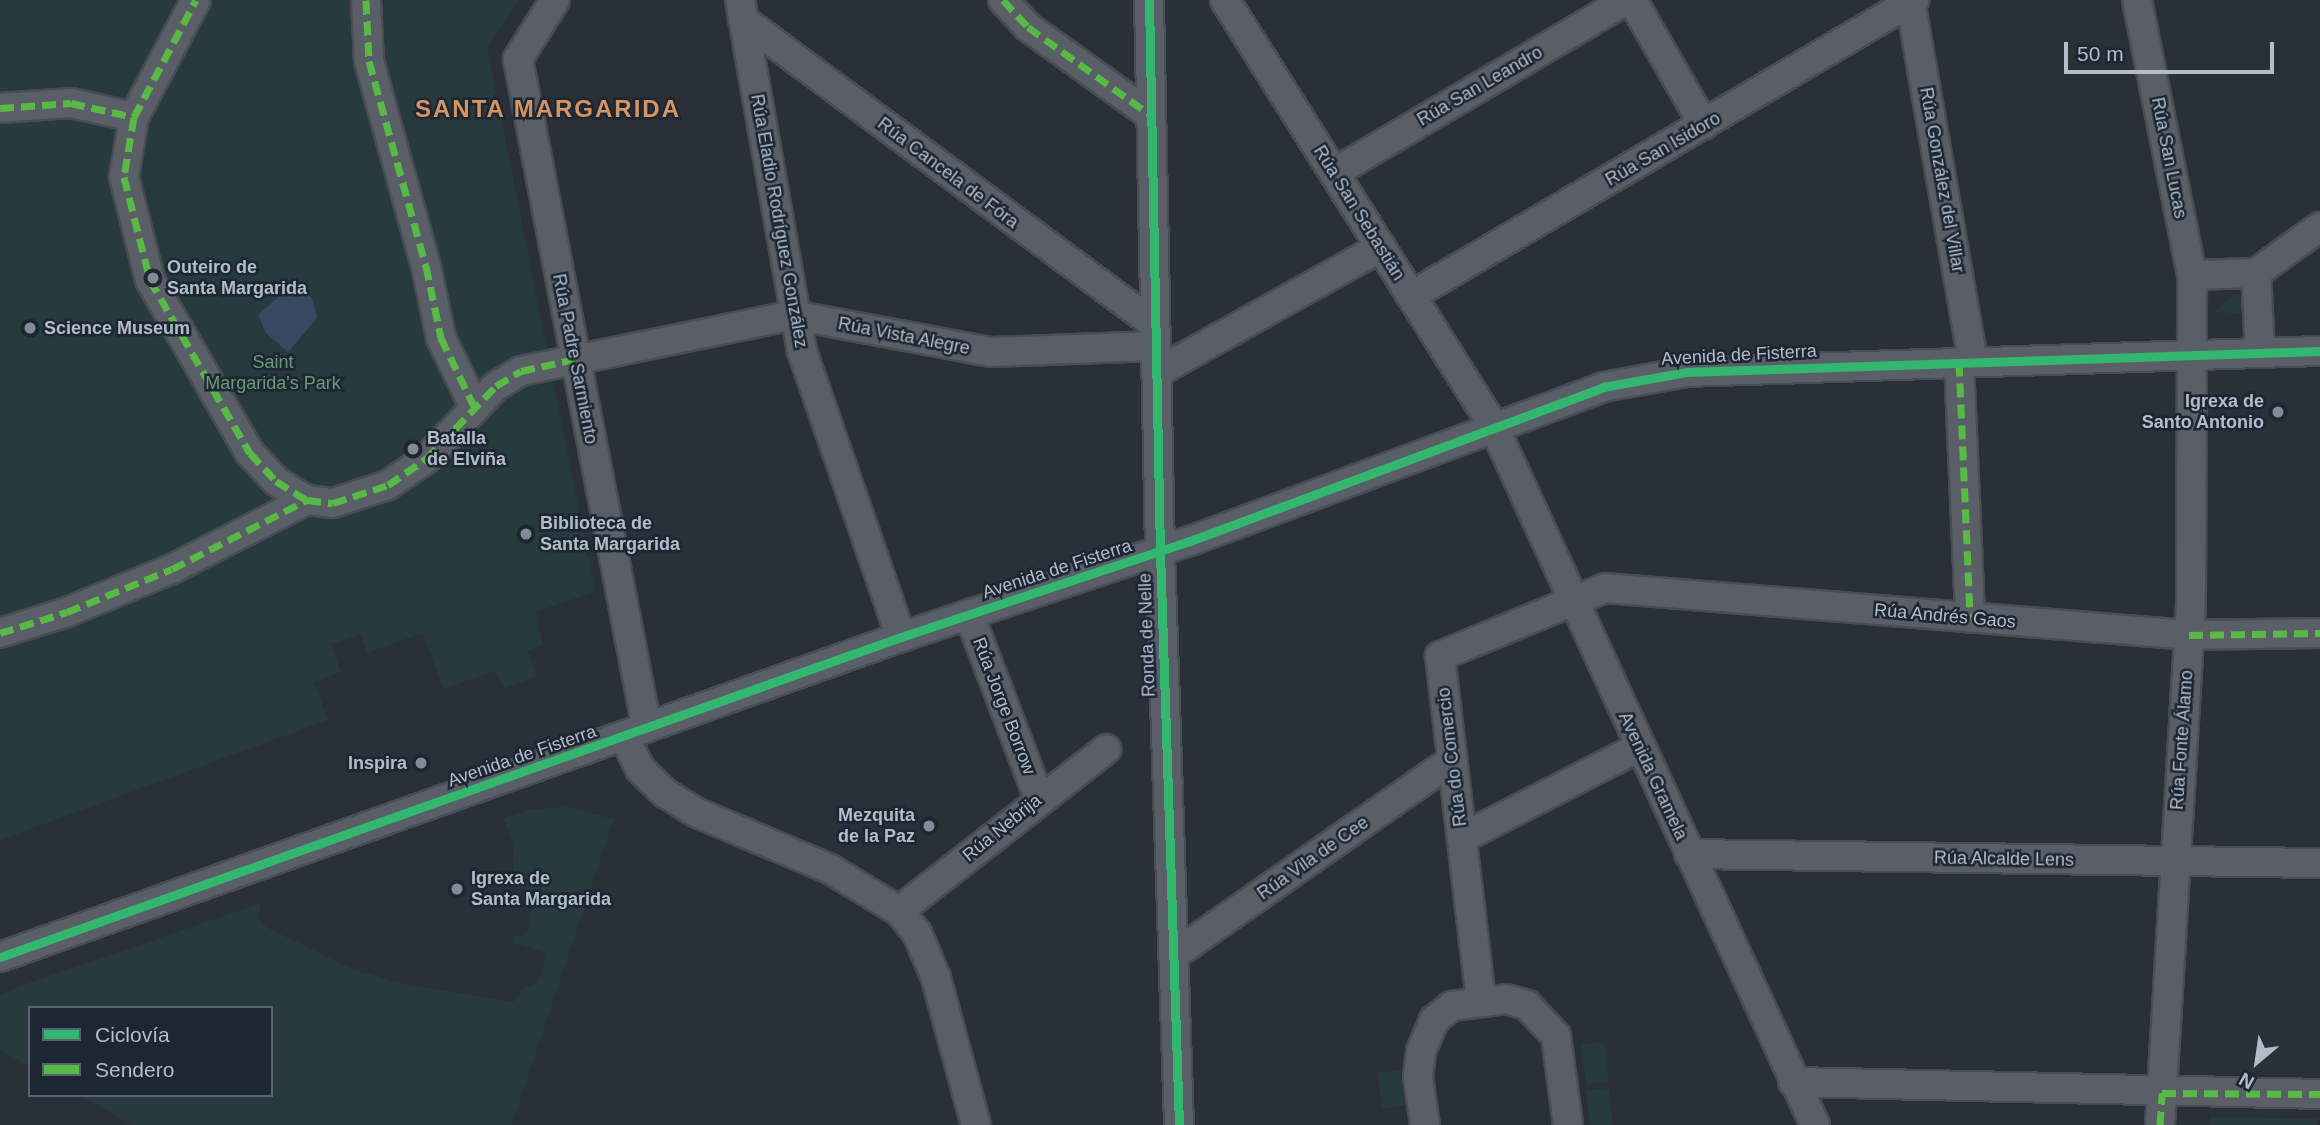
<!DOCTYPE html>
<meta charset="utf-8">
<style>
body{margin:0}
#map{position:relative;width:2320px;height:1125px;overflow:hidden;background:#2a3038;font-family:Arial,sans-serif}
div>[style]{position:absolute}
.green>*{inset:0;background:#273a3e;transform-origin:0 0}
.water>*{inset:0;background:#384963}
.roads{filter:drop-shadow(2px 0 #484c53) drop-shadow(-2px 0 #484c53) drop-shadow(0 2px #484c53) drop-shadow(0 -2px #484c53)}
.minor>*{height:28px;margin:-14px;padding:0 14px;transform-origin:14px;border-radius:14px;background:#5a5e66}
.quiet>*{height:7px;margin-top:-3.5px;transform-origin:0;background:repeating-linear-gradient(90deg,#58b947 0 14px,transparent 0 21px)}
.cycleway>*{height:9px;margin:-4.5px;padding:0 4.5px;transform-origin:4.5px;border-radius:4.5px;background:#33b770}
.dots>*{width:19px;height:19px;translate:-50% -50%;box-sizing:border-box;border:4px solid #1d2633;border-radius:50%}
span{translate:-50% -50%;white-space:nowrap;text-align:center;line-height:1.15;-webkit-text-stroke:5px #1d2633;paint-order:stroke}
.street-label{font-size:18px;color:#b4bcc9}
.poi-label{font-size:18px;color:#b4bcc9;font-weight:700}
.left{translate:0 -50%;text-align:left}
.right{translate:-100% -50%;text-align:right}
.park-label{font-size:18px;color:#6b9a76}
.district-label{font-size:24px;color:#d59563;font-weight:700;letter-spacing:2px}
.legend{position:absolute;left:28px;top:1006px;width:245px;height:91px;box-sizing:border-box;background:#1d2633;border:2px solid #59626f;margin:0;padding:9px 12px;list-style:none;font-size:21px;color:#b4bcc9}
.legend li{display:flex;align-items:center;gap:14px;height:35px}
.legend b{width:35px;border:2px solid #59626f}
.north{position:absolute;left:2222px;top:1027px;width:70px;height:70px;-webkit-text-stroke:5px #1d2633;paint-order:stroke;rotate:209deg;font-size:19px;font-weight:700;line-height:28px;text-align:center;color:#b4bcc9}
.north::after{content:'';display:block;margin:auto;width:24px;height:32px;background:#b4bcc9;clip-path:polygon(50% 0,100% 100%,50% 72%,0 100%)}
.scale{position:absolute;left:2064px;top:42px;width:210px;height:32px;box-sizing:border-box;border:4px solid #b4bcc9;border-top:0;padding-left:9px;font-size:21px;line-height:24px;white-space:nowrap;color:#b4bcc9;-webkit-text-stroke:5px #1d2633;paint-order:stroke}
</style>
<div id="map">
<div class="green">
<div style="clip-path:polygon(0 0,519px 0,487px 46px,595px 592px,535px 612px,543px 645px,528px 651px,537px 677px,504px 688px,496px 671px,443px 689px,423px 633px,367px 653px,360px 634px,331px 644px,341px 672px,314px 682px,328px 720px,0 840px)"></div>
<div style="clip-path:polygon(2235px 294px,2248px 299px,2249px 314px,2214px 312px)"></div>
<div style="clip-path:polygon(567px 807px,614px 819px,512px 1125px,132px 1125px,79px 1095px,271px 1095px,271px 1008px,30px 1008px,30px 1067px,0 1050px,0 996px,12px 989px,261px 903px,258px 918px,266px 927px,354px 970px,407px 985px,513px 1002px,522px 989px,538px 983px,547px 953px,512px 943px,513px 936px,522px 936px,528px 928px,533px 905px,526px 883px,514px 876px,513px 846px,504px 818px,533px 809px)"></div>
<div style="left:1604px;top:1042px;width:40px;height:23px;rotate:83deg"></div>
<div style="left:1401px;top:1070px;width:36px;height:23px;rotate:84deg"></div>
<div style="left:1609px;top:1088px;width:37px;height:23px;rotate:84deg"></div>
<div style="left:2210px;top:1117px;width:107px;height:8px;rotate:1deg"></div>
</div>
<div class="water">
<div style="clip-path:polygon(299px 286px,312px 298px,317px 318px,288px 352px,266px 333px,258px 315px,286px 290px)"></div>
</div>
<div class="roads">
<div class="minor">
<div style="left:366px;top:0;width:61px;rotate:87.2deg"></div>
<div style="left:369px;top:61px;width:213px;rotate:74.5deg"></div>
<div style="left:426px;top:266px;width:74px;rotate:78.2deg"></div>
<div style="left:441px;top:338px;width:78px;rotate:64.1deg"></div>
<div style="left:555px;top:0;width:70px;rotate:122.1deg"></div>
<div style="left:518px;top:59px;width:681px;rotate:79.09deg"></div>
<div style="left:740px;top:0;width:356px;rotate:80deg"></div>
<div style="left:802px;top:351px;width:303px;rotate:70.9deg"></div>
<div style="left:1003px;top:0;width:37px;rotate:47deg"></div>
<div style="left:1028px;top:27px;width:149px;rotate:35.7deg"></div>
<div style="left:1149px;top:0;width:552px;rotate:88.86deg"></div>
<div style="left:1160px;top:552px;width:573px;rotate:88.1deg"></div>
<div style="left:1225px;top:0;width:505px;rotate:57.79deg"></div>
<div style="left:1494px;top:427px;width:768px;rotate:65.3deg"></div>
<div style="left:1632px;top:0;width:144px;rotate:60.1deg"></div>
<div style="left:1910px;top:0;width:366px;rotate:80.1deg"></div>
<div style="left:2137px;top:0;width:280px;rotate:78.7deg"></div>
<div style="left:743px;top:20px;width:511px;rotate:36.49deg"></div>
<div style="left:0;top:108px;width:71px;rotate:-4deg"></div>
<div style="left:71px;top:103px;width:65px;rotate:12.5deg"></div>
<div style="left:134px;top:117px;width:61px;rotate:99.5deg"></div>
<div style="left:124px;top:177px;width:106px;rotate:75.8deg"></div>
<div style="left:150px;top:280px;width:200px;rotate:60deg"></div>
<div style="left:250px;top:453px;width:38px;rotate:47deg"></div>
<div style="left:276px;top:481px;width:36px;rotate:32deg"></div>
<div style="left:307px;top:500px;width:26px;rotate:7deg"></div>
<div style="left:333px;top:503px;width:58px;rotate:-18.1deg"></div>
<div style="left:388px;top:485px;width:46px;rotate:-34.4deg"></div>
<div style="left:426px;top:459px;width:101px;rotate:-46.2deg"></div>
<div style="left:496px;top:386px;width:29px;rotate:-31deg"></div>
<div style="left:521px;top:371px;width:278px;rotate:-11.6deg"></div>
<div style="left:793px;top:315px;width:201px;rotate:10.6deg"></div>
<div style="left:991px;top:352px;width:164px;rotate:-2.1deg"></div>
<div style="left:134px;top:117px;width:132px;rotate:-62.1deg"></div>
<div style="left:1334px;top:173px;width:340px;rotate:-30.6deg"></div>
<div style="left:2256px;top:273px;width:79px;rotate:-35.7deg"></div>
<div style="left:1411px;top:296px;width:584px;rotate:-30.48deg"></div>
<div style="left:1959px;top:362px;width:256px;rotate:87.5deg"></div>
<div style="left:1156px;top:373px;width:258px;rotate:-29.2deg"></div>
<div style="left:969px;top:614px;width:197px;rotate:69.2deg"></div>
<div style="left:0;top:633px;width:70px;rotate:-17.4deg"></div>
<div style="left:67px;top:612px;width:113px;rotate:-22.3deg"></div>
<div style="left:172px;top:569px;width:152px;rotate:-27.1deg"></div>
<div style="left:624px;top:737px;width:36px;rotate:63deg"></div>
<div style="left:640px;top:769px;width:35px;rotate:44deg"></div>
<div style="left:665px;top:793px;width:36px;rotate:32deg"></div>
<div style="left:695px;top:812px;width:147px;rotate:22.9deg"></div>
<div style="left:830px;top:869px;width:81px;rotate:31.3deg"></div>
<div style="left:899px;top:911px;width:28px;rotate:51deg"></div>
<div style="left:917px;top:933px;width:49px;rotate:67.1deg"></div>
<div style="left:936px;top:978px;width:152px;rotate:74.8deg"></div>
<div style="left:1462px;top:838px;width:200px;rotate:-27.1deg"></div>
<div style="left:1689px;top:854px;width:631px;rotate:0.82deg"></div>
<div style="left:899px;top:911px;width:263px;rotate:-38deg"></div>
<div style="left:1174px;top:955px;width:340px;rotate:-35deg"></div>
<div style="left:0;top:957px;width:956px;rotate:-19.55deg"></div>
<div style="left:901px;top:637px;width:305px;rotate:-18.4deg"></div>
<div style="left:1190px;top:541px;width:441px;rotate:-20.4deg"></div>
<div style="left:1603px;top:387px;width:84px;rotate:-10.2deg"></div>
<div style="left:1686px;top:372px;width:634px;rotate:-1.9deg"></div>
<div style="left:1481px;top:1000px;width:346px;rotate:-96.8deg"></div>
<div style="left:1440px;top:656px;width:178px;rotate:-22.4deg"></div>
<div style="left:1605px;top:588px;width:586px;rotate:4.6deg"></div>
<div style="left:2189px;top:635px;width:131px;rotate:-0.9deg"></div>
<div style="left:1793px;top:1082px;width:527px;rotate:1.3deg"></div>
<div style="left:1425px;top:1125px;width:49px;rotate:-98.3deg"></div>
<div style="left:1418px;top:1077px;width:26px;rotate:-83deg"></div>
<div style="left:1421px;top:1051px;width:34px;rotate:-67deg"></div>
<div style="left:1434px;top:1020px;width:23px;rotate:-38deg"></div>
<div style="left:1452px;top:1006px;width:54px;rotate:-7.4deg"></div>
<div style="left:1506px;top:999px;width:22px;rotate:16deg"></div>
<div style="left:1527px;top:1005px;width:42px;rotate:46.9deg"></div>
<div style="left:1556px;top:1036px;width:90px;rotate:82.3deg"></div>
<div style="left:2160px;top:1125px;width:522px;rotate:-86.59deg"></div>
<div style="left:2191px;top:604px;width:329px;rotate:-89.8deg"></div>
<div style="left:2192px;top:275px;width:64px;rotate:-1.8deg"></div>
<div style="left:2256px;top:273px;width:80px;rotate:87.1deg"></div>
</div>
</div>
<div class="quiet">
<div style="left:366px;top:0;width:61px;rotate:87.2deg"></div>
<div style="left:369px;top:61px;width:213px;rotate:74.5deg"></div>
<div style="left:426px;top:266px;width:74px;rotate:78.2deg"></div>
<div style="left:441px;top:338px;width:78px;rotate:64.1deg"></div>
<div style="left:1003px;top:0;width:37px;rotate:47deg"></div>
<div style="left:1028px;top:27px;width:149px;rotate:35.7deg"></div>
<div style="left:0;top:108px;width:71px;rotate:-4deg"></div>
<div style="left:71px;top:103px;width:65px;rotate:12.5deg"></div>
<div style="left:134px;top:117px;width:61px;rotate:99.5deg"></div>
<div style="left:124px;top:177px;width:106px;rotate:75.8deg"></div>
<div style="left:150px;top:280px;width:200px;rotate:60deg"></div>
<div style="left:250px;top:453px;width:38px;rotate:47deg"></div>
<div style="left:276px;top:481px;width:36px;rotate:32deg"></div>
<div style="left:307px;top:500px;width:26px;rotate:7deg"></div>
<div style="left:333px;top:503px;width:58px;rotate:-18.1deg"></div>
<div style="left:388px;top:485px;width:46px;rotate:-34.4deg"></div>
<div style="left:426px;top:459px;width:101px;rotate:-46.2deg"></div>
<div style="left:496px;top:386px;width:29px;rotate:-31deg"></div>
<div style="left:521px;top:371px;width:55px;rotate:-12.5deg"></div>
<div style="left:134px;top:117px;width:132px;rotate:-62.1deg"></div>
<div style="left:1959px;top:362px;width:256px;rotate:87.5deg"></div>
<div style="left:1929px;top:614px;width:88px;rotate:5.2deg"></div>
<div style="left:0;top:633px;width:70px;rotate:-17.4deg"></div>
<div style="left:67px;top:612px;width:113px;rotate:-22.3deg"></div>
<div style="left:172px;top:569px;width:152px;rotate:-27.1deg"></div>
<div style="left:2189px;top:635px;width:131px;rotate:-0.9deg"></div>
<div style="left:2160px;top:1125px;width:32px;rotate:-86deg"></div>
<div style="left:2162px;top:1093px;width:158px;rotate:0.4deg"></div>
</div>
<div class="cycleway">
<div style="left:1149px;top:0;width:552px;rotate:88.86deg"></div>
<div style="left:1160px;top:552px;width:573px;rotate:88.1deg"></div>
<div style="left:0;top:957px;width:956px;rotate:-19.55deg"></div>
<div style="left:901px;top:637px;width:305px;rotate:-18.4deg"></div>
<div style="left:1190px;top:541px;width:441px;rotate:-20.4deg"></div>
<div style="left:1603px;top:387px;width:84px;rotate:-10.2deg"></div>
<div style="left:1686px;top:372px;width:634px;rotate:-1.9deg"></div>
</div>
<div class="dots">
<div style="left:153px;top:278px;background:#848b96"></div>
<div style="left:30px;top:328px;background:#848b96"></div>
<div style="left:2278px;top:412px;background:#848b96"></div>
<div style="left:413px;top:449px;background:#848b96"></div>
<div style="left:526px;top:534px;background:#848b96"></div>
<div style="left:421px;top:763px;background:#848b96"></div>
<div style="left:929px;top:826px;background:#848b96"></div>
<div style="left:457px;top:889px;background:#848b96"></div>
</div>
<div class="street-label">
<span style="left:1480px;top:86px;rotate:-30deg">Rúa San Leandro</span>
<span style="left:1663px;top:149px;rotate:-30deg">Rúa San Isidoro</span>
<span style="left:2169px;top:158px;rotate:79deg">Rúa San Lucas</span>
<span style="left:948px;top:173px;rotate:37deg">Rúa Cancela de Fóra</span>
<span style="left:1942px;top:180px;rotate:80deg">Rúa González del Villar</span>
<span style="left:1359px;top:213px;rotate:58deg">Rúa San Sebastián</span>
<span style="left:779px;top:221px;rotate:80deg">Rúa Eladio Rodríguez González</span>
<span style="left:904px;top:336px;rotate:11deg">Rúa Vista Alegre</span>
<span style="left:1739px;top:355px;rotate:-3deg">Avenida de Fisterra</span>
<span style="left:575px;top:359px;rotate:79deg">Rúa Padre Sarmiento</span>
<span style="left:1057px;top:569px;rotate:-18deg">Avenida de Fisterra</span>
<span style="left:1945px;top:616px;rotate:5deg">Rúa Andrés Gaos</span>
<span style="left:1147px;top:635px;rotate:-92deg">Ronda de Nelle</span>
<span style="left:1004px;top:706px;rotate:69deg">Rúa Jorge Borrow</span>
<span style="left:2182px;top:740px;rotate:-86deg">Rúa Fonte Álamo</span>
<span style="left:522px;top:756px;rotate:-19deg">Avenida de Fisterra</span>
<span style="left:1452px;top:757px;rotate:-97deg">Rúa do Comercio</span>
<span style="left:1653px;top:776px;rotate:65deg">Avenida Gramela</span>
<span style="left:1002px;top:828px;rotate:-39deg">Rúa Nebrija</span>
<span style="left:1313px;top:858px;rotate:-35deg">Rúa Vila de Cee</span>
<span style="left:2004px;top:859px;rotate:1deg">Rúa Alcalde Lens</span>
</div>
<div class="poi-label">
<span class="left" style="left:167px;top:278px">Outeiro de<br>Santa Margarida</span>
<span class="left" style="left:44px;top:328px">Science Museum</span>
<span class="right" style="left:2264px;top:412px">Igrexa de<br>Santo Antonio</span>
<span class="left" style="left:427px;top:449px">Batalla<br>de Elviña</span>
<span class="left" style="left:540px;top:534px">Biblioteca de<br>Santa Margarida</span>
<span class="right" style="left:407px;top:763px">Inspira</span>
<span class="right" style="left:915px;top:826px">Mezquita<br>de la Paz</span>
<span class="left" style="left:471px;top:889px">Igrexa de<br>Santa Margarida</span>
</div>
<div class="park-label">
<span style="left:273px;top:373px">Saint<br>Margarida's Park</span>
</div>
<div class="district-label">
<span style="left:548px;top:109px">SANTA MARGARIDA</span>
</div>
<ul class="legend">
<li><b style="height:9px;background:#33b770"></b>Ciclovía</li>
<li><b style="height:9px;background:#58b947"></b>Sendero</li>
</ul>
<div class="north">N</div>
<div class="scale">50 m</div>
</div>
